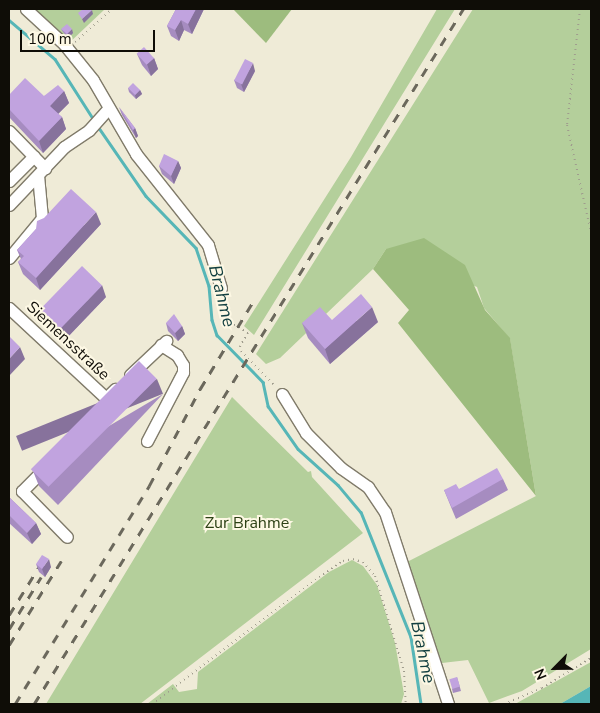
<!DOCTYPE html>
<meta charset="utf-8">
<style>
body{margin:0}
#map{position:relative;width:600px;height:713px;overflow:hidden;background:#efebd7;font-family:"Nunito Sans",sans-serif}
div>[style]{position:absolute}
.green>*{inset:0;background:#b4cf9b}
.forest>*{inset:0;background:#9dbc7e}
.water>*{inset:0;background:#56b6b7}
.stream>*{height:2.5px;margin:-1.25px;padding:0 1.25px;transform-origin:1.25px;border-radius:1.25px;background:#56b6b7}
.path>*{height:2px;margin-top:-1px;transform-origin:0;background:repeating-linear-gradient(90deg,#9f9c8d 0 1px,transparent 0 5px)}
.roads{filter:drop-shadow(1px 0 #807b6a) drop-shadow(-1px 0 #807b6a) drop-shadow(0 1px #807b6a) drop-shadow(0 -1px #807b6a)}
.minor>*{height:11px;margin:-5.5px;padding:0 5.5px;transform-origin:5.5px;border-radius:5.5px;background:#fff}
.rail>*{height:2.5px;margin-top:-1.25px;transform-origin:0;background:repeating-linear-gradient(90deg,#6b685c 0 9px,transparent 0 18px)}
.wall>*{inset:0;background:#a68cc0}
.shaded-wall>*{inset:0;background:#87729c;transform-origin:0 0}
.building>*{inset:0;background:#c1a3df;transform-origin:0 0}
span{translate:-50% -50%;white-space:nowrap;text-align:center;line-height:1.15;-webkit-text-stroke:4px #fdf8e4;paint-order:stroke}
.street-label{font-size:16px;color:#0f0d07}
.park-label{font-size:16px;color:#2c4014}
.water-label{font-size:18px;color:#134041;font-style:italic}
.frame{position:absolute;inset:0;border:10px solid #0f0d07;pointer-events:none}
.north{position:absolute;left:530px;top:643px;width:50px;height:50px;-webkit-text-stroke:4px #fdf8e4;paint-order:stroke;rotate:247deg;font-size:14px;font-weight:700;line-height:20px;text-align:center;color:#0f0d07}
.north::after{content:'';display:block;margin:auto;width:18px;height:22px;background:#0f0d07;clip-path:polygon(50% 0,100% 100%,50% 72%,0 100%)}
.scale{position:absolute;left:20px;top:30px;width:135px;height:22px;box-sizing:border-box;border:2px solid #0f0d07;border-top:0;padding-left:6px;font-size:15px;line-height:18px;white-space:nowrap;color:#0f0d07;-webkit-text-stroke:4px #fdf8e4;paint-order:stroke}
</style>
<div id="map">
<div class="green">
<div style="clip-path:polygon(34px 9px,105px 9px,69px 43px)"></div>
<div style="clip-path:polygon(437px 9px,455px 9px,254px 335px,244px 326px,351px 157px)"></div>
<div style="clip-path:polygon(473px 9px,591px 9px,591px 649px,522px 691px,489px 703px,468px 660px,442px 663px,407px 562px,536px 496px,510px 339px,484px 308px,477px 287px,386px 249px,373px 269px,280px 358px,266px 364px,256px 354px)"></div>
<div style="clip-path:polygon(232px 397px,308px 472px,311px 471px,312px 477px,363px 533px,140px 704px,46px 704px)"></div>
<div style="clip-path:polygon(352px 560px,363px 566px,377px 585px,395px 643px,404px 694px,401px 704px,147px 704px,173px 684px,179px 692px,197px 689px,198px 672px,329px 572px)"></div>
<div style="clip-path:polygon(591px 662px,591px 686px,560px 704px,515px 704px)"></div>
</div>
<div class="forest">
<div style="clip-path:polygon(233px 9px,292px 9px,266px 43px)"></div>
<div style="clip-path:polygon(424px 238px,465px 265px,485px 310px,510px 338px,536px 496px,398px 323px,409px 310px,373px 269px,386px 249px)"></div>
</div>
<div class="water">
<div style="clip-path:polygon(591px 686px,591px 704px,560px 704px)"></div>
</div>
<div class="stream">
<div style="left:9px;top:20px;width:60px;rotate:40.3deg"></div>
<div style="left:55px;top:59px;width:72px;rotate:57.4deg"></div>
<div style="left:97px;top:125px;width:86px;rotate:55.4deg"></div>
<div style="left:146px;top:196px;width:72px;rotate:46.1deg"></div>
<div style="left:196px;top:248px;width:40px;rotate:71.1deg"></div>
<div style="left:209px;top:286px;width:34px;rotate:85deg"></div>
<div style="left:212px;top:320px;width:16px;rotate:72deg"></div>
<div style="left:217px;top:335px;width:66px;rotate:45.6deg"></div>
<div style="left:263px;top:382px;width:25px;rotate:78deg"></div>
<div style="left:268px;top:406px;width:52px;rotate:55.1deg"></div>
<div style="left:298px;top:449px;width:54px;rotate:42deg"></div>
<div style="left:338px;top:485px;width:35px;rotate:50deg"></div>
<div style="left:361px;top:512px;width:135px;rotate:68.2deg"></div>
<div style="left:411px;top:637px;width:68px;rotate:81.5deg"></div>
</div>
<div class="path">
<div style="left:580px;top:9px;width:117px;rotate:96.4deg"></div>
<div style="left:567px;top:125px;width:110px;rotate:77.4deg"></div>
<div style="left:75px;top:42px;width:50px;rotate:-41.7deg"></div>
<div style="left:223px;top:296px;width:27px;rotate:75deg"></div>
<div style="left:230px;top:322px;width:21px;rotate:31deg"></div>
<div style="left:248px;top:333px;width:15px;rotate:122deg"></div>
<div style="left:240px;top:346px;width:5px;rotate:79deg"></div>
<div style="left:241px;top:351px;width:49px;rotate:45.8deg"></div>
<div style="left:152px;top:704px;width:210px;rotate:-37.3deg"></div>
<div style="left:319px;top:577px;width:29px;rotate:-34deg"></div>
<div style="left:343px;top:561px;width:10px;rotate:-11deg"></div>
<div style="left:353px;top:559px;width:10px;rotate:17deg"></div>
<div style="left:363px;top:562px;width:18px;rotate:49deg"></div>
<div style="left:375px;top:576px;width:99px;rotate:73deg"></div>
<div style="left:404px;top:671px;width:33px;rotate:87deg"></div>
<div style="left:504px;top:704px;width:41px;rotate:-22.8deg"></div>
<div style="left:542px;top:688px;width:57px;rotate:-31.5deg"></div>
</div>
<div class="roads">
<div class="minor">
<div style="left:26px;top:9px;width:52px;rotate:42.6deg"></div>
<div style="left:64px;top:44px;width:46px;rotate:51.1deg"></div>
<div style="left:93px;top:80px;width:86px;rotate:59.8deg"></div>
<div style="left:136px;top:154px;width:116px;rotate:51.6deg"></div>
<div style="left:208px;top:245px;width:45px;rotate:73.2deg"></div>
<div style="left:9px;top:131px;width:52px;rotate:45.8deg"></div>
<div style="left:9px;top:181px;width:35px;rotate:-45deg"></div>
<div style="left:9px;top:205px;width:80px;rotate:-46.5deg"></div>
<div style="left:64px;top:147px;width:30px;rotate:-34deg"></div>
<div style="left:89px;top:130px;width:28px;rotate:-48deg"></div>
<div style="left:9px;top:258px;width:52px;rotate:-50.5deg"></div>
<div style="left:42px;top:218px;width:43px;rotate:-95.3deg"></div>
<div style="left:9px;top:308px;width:132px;rotate:42.9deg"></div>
<div style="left:106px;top:398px;width:13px;rotate:-45deg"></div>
<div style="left:130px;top:375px;width:50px;rotate:-43.4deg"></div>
<div style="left:282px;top:394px;width:46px;rotate:58.4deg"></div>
<div style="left:306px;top:433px;width:49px;rotate:45deg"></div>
<div style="left:341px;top:468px;width:33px;rotate:35deg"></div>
<div style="left:368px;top:487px;width:30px;rotate:56deg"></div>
<div style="left:385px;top:512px;width:202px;rotate:71.8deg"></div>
<div style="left:147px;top:441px;width:78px;rotate:-62.4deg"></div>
<div style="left:183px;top:372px;width:7px;rotate:-90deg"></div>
<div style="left:183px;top:365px;width:12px;rotate:-121deg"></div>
<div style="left:177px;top:355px;width:19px;rotate:-148deg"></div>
<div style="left:46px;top:467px;width:34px;rotate:135deg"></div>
<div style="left:22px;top:491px;width:64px;rotate:45.6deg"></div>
</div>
</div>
<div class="rail">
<div style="left:9px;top:615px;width:59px;rotate:-58.2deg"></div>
<div style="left:9px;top:629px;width:61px;rotate:-58.4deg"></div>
<div style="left:9px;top:645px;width:99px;rotate:-58.2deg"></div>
<div style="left:15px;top:704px;width:256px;rotate:-58.4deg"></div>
<div style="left:149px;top:486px;width:110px;rotate:-62.3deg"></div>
<div style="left:200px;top:389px;width:104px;rotate:-58.8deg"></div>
<div style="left:34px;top:704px;width:817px;rotate:-58.31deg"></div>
</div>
<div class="wall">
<div style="clip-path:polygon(176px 9px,204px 9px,192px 34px,184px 30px,179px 41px,171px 36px,167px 26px)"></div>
<div style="clip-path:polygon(61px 29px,73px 33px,68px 38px,63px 32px)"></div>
<div style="clip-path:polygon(137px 54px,154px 58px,158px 69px,151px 76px,142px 65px)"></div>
<div style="clip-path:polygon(255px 71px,244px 92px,237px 88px,234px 80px)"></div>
<div style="clip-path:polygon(128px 88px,140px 90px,142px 94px,136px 99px,129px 92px)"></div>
<div style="clip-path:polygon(64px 91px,69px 103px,58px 114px,62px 117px,66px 129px,43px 153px,9px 117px,9px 95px,44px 96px)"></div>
<div style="clip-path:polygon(119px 107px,135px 128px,138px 136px,136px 138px,122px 115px)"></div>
<div style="clip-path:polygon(178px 161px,181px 168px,174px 184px,162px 174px,159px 166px)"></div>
<div style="clip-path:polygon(101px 224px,40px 290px,23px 274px,18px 262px,21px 259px,17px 250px,36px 229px)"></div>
<div style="clip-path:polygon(106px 297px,62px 343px,42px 324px,38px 312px)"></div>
<div style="clip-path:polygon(332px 320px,378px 322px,330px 364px,308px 338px,302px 323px)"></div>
<div style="clip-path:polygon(166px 323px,182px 326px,185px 334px,178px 341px,168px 331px)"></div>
<div style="clip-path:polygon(163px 394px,58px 505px,39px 486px,33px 471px)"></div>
<div style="clip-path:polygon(503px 479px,508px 490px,456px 519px,444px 490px,459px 489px)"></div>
<div style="clip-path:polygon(9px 497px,36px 523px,41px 534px,32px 544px,9px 523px)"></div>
<div style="clip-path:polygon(36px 564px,51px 567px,45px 577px,39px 572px)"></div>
<div style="clip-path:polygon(457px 677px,461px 691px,453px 693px,452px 689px)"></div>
</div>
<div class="shaded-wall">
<div style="clip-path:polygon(196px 9px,204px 9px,192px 34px,188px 24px)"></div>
<div style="clip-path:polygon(92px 10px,93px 14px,84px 23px,82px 19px)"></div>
<div style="clip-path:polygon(181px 20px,184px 30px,179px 41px,175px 30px)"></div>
<div style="clip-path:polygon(72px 29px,73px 33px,68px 38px,67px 34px)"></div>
<div style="clip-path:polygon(154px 58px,158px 69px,151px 76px,147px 64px)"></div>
<div style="clip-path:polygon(253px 63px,255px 71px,244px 92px,241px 84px)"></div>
<div style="clip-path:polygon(140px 90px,142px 94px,136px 99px,135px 95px)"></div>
<div style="clip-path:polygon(64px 91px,69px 103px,54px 118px,50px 106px)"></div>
<div style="clip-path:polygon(62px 117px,66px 129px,43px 153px,39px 141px)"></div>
<div style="clip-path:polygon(135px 128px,138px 136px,136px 138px,133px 130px)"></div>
<div style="clip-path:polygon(178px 161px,181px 168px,174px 184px,171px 176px)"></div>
<div style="clip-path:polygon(96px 212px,101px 224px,40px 290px,36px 278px)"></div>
<div style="clip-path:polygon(102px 285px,106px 297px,62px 343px,58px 331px)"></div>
<div style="clip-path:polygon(372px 307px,378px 322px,330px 364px,325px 349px)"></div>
<div style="clip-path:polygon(182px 326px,185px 334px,178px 341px,175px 333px)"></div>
<div style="clip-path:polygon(20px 347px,25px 359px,9px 376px,9px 359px)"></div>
<div style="left:157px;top:379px;width:16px;height:152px;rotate:68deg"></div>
<div style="clip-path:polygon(36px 523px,41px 534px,32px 544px,27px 533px)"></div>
<div style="clip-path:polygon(49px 559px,51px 567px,45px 577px,42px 569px)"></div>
</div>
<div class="building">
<div style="clip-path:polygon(83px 9px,90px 9px,92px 10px,82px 19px,78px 13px)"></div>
<div style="clip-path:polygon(176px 9px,196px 9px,188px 24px,181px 20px,175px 30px,167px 26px)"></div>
<div style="clip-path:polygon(67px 24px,72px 29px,67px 34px,61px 29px)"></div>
<div style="left:144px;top:47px;width:15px;height:10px;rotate:48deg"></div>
<div style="left:245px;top:59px;width:9px;height:24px;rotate:27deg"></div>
<div style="clip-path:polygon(25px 78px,44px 96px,58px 85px,64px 91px,50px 106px,62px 117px,39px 141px,9px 109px,9px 95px)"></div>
<div style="left:133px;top:83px;width:10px;height:7px;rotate:45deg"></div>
<div style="clip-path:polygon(119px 107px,135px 128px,133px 130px)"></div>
<div style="clip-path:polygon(164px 154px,178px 161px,171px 176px,159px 166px)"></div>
<div style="clip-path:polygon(71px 189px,96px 212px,36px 278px,18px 262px,24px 256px,17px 250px,36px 229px,37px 221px,44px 218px)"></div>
<div style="left:82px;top:266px;width:28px;height:64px;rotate:44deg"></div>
<div style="clip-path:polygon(361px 294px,372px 307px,325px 349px,302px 323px,320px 307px,332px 320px)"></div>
<div style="clip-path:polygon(174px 314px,182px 326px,175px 333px,166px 323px)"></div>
<div style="clip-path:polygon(9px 336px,20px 347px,9px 359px)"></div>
<div style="left:139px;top:361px;width:25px;height:153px;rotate:45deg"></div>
<div style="clip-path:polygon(497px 468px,503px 479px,452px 508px,444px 490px,456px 484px,459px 489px)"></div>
<div style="clip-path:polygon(9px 497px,36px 523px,27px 533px,9px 515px)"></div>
<div style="clip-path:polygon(42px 555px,49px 559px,42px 569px,36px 564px)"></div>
<div style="left:457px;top:677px;width:10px;height:8px;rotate:73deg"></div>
</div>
<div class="street-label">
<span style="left:68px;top:341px;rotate:43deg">Siemensstraße</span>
</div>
<div class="park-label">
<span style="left:247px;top:523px">Zur Brahme</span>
</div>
<div class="water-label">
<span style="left:222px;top:296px;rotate:76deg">Brahme</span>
<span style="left:423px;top:652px;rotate:78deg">Brahme</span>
</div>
<div class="frame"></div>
<div class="north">N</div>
<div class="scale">100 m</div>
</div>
